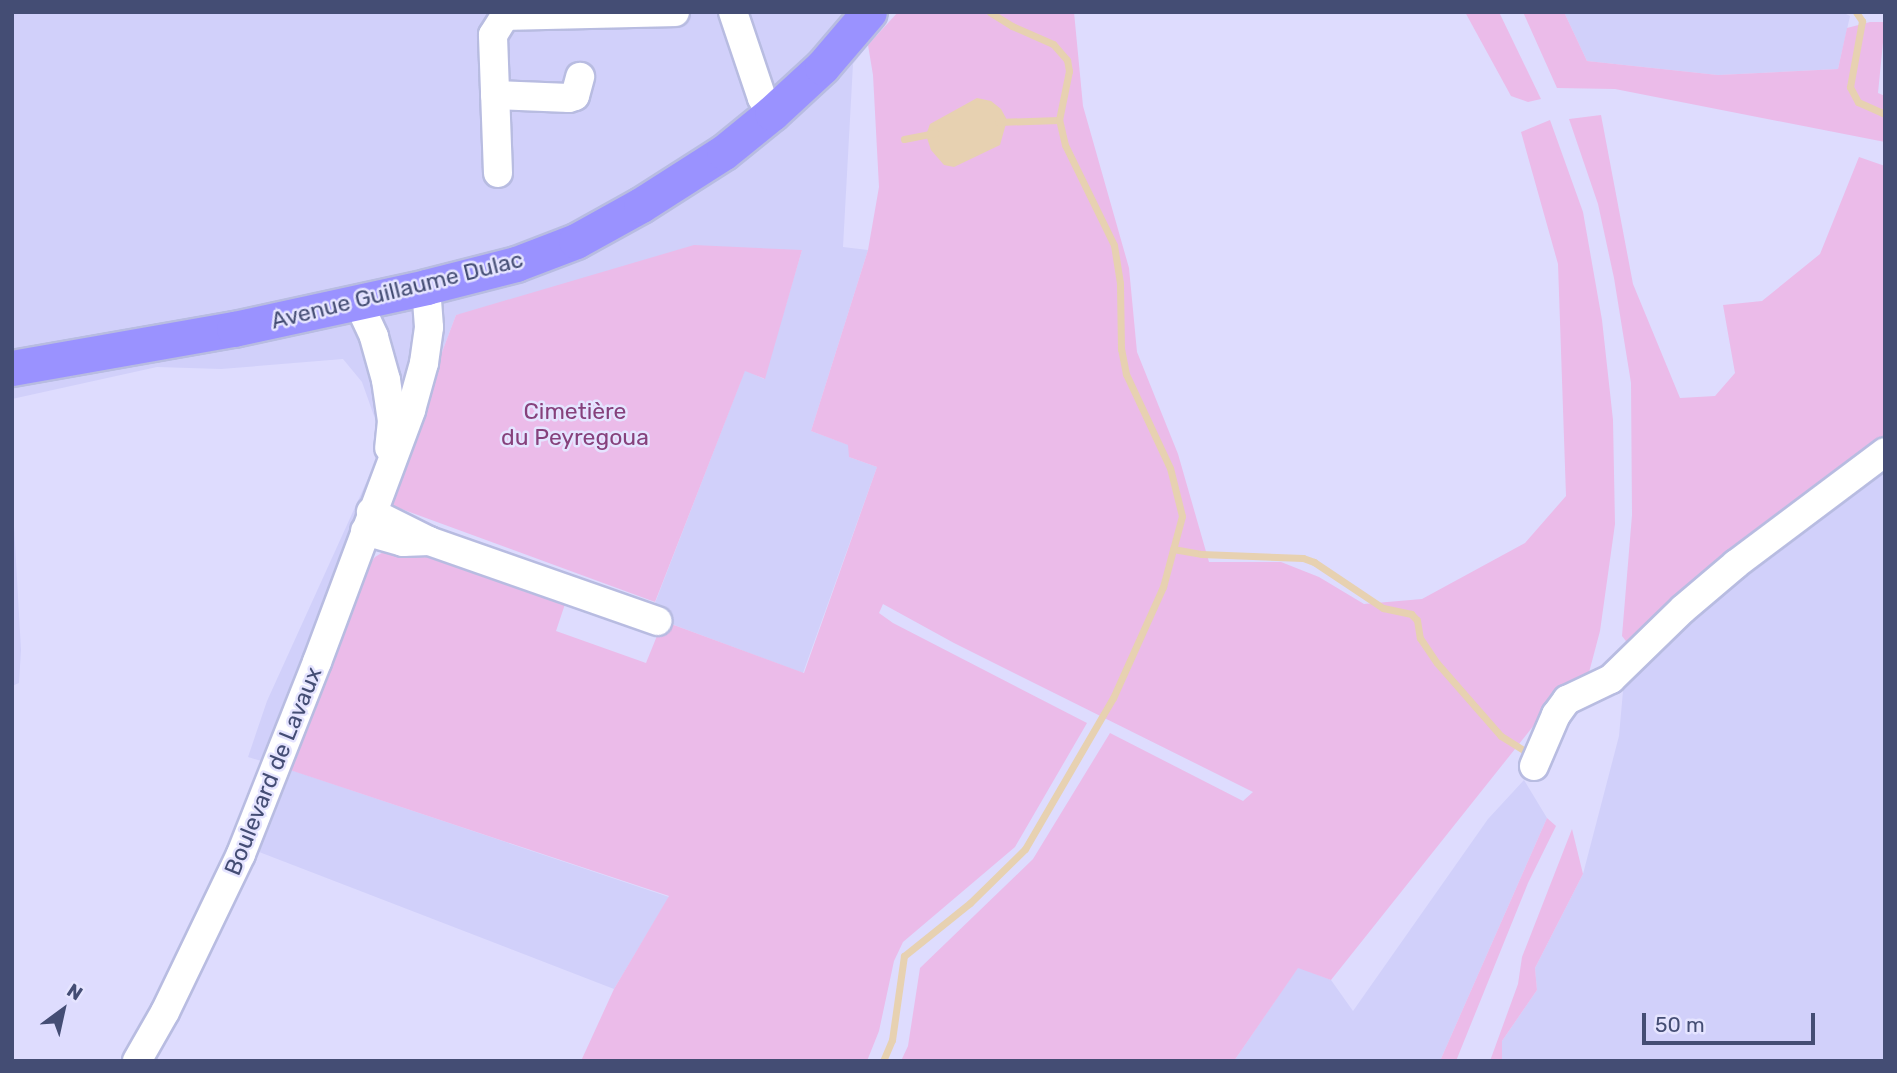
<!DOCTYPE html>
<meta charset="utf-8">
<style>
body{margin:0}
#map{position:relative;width:1897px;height:1073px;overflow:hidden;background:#dedcfe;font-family:Rubik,sans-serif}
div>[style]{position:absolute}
.residential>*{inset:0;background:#d1d0fa}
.green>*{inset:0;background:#ebbbe9}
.water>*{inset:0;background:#e7d1b1}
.stream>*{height:7px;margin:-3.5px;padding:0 3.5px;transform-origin:3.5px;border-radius:3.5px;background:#e7d1b1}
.roads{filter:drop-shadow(2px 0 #b8bce1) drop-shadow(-2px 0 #b8bce1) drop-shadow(0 2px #b8bce1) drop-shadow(0 -2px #b8bce1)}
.minor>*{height:28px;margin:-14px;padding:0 14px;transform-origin:14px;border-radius:14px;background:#fff}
.major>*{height:35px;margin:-17.5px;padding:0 17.5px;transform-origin:17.5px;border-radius:17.5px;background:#9a92ff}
span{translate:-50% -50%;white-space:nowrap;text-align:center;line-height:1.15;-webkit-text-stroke:5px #e5e4ff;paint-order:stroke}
.street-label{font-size:23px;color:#444d74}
.park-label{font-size:23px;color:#86417c}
.frame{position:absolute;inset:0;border:14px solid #444d74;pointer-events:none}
.north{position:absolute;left:28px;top:975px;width:70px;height:70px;-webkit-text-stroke:5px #e5e4ff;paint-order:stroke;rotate:33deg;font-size:19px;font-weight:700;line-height:28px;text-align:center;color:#444d74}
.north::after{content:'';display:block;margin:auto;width:24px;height:32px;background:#444d74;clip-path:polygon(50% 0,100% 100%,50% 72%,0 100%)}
.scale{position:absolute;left:1642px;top:1013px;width:173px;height:32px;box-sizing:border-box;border:4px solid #444d74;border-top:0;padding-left:9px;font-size:21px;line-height:24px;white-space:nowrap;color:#444d74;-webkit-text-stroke:5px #e5e4ff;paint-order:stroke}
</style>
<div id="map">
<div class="residential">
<div style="clip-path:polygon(12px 12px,845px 12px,868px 45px,853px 64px,843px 247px,868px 250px,811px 431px,849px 445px,849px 457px,877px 467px,803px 673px,650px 616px,745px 370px,764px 379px,802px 250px,456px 315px,285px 768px,669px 897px,614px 989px,249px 848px,284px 768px,248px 757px,267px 701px,381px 450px,379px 430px,362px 382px,343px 359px,221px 369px,157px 367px,12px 399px)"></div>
<div style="clip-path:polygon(1564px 12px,1842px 12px,1850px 16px,1838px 69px,1718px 75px,1587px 61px)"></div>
<div style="clip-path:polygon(1885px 459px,1885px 1061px,1502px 1061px,1502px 1041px,1537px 990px,1535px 968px,1583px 874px,1619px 736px,1624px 680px)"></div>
<div style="clip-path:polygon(12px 490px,21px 650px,19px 683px,12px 686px)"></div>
<div style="clip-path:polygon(1524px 780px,1547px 818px,1440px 1061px,1234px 1061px,1298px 967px,1331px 980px,1353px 1011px,1488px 819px)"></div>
</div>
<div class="green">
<div style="clip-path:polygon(898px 12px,1074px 12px,1083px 106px,1129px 268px,1137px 352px,1178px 454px,1209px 562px,1281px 562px,1319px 577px,1364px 604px,1422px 599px,1525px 543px,1566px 496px,1558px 264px,1521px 132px,1550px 120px,1583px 212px,1602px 320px,1613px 420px,1615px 524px,1600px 631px,1587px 680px,1558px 695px,1331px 980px,1298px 968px,1234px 1061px,901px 1061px,908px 1046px,920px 968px,1033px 859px,1110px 733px,1243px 801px,1253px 792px,954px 643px,883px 604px,879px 613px,893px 623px,1087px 723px,1015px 847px,903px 942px,894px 961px,879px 1031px,867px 1061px,581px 1061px,614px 989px,669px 896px,284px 768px,366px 569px,375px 557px,388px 549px,410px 546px,566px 601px,556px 631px,646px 663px,663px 621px,804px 673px,877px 467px,849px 457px,848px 445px,811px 431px,868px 250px,879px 187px,873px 75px,868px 45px)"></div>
<div style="clip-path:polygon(1465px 12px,1499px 12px,1541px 99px,1528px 102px,1511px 96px)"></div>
<div style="clip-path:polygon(1523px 12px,1564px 12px,1587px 61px,1718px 75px,1838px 69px,1847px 28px,1870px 22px,1885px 22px,1878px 93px,1885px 96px,1885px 142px,1615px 89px,1557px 88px)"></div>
<div style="clip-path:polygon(1601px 115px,1633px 284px,1680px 398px,1715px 396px,1735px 373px,1723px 305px,1762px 301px,1820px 254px,1859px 157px,1885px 166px,1885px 446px,1629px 645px,1622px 636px,1632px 515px,1631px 383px,1614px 278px,1598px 204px,1569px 119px)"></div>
<div style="clip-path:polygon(694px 245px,802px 250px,765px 379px,745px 371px,655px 602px,385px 503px,456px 315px)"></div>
<div style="clip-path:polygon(1547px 818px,1556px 826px,1528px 883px,1456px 1061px,1440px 1061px)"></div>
<div style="clip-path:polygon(1572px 829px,1583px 874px,1535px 968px,1537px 990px,1502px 1041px,1502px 1061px,1490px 1061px,1518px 984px,1522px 957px)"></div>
</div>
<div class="water">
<div style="clip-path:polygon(977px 98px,991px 101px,1001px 109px,1007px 120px,1000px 145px,954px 167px,944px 165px,931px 150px,926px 135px,930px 124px)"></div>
</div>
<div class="stream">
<div style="left:1856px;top:12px;width:11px;rotate:56deg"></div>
<div style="left:1862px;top:21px;width:67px;rotate:100.3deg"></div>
<div style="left:1850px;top:87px;width:17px;rotate:62deg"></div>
<div style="left:1858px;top:102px;width:30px;rotate:24deg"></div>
<div style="left:998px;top:122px;width:61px;rotate:-1.9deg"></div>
<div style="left:904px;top:139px;width:32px;rotate:-11deg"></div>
<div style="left:1173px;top:549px;width:28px;rotate:10deg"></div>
<div style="left:1201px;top:554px;width:102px;rotate:2.2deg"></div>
<div style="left:1303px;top:558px;width:12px;rotate:20deg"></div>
<div style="left:1314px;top:562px;width:83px;rotate:33.7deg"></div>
<div style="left:1383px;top:608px;width:29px;rotate:12deg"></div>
<div style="left:1411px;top:614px;width:8px;rotate:45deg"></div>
<div style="left:1417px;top:620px;width:18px;rotate:81deg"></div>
<div style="left:1420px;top:638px;width:30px;rotate:56deg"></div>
<div style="left:1437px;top:663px;width:97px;rotate:48.8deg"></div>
<div style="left:1501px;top:736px;width:28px;rotate:32deg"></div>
<div style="left:883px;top:1061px;width:23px;rotate:-67deg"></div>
<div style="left:892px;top:1040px;width:85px;rotate:-81.9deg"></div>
<div style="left:904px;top:956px;width:85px;rotate:-38.8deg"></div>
<div style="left:970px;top:903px;width:77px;rotate:-44.5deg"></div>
<div style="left:1025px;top:849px;width:175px;rotate:-59.8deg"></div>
<div style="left:1113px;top:698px;width:122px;rotate:-65.8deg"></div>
<div style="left:1163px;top:587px;width:73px;rotate:-75deg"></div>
<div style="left:1182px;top:516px;width:49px;rotate:-104deg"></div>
<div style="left:1170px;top:468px;width:104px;rotate:-115.1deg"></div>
<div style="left:1126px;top:374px;width:25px;rotate:-101deg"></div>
<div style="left:1121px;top:349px;width:66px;rotate:-90.9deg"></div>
<div style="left:1120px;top:283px;width:38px;rotate:-99deg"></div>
<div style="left:1114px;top:245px;width:111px;rotate:-116.1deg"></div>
<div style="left:1065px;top:145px;width:26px;rotate:-103deg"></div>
<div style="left:1059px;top:120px;width:50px;rotate:-78.5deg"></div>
<div style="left:1069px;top:71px;width:11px;rotate:-100deg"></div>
<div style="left:1067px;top:60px;width:21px;rotate:-131deg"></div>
<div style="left:1053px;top:44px;width:45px;rotate:-156.3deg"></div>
<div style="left:1012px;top:26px;width:26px;rotate:-148deg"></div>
</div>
<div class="roads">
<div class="minor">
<div style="left:733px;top:12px;width:91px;rotate:71.4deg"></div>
<div style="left:762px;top:98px;width:18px;rotate:56deg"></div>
<div style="left:495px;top:95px;width:74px;rotate:2.3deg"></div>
<div style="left:569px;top:98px;width:6px;rotate:-18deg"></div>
<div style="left:575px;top:96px;width:20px;rotate:-75deg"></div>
<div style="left:498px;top:173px;width:138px;rotate:-92.1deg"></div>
<div style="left:493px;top:35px;width:22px;rotate:-58deg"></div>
<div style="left:505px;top:16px;width:170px;rotate:-1.3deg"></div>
<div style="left:358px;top:302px;width:38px;rotate:65deg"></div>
<div style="left:374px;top:337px;width:45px;rotate:74.4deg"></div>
<div style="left:386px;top:380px;width:41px;rotate:81.7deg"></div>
<div style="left:392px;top:421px;width:27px;rotate:96deg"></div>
<div style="left:365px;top:531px;width:40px;rotate:16deg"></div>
<div style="left:403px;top:542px;width:26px;rotate:-2deg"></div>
<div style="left:429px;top:541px;width:65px;rotate:-153.4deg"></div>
<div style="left:429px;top:541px;width:242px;rotate:19.3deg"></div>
<div style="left:1534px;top:766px;width:56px;rotate:-66.7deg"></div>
<div style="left:1556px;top:715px;width:19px;rotate:-54deg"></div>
<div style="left:1567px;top:700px;width:49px;rotate:-25.5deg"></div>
<div style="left:1611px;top:679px;width:100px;rotate:-44.2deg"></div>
<div style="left:1683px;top:609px;width:70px;rotate:-40.3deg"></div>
<div style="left:1736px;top:564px;width:186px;rotate:-36.9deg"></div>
<div style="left:137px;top:1061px;width:56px;rotate:-60.3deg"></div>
<div style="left:165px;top:1012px;width:175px;rotate:-64.3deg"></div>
<div style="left:241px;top:854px;width:206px;rotate:-68.4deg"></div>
<div style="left:317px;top:662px;width:269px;rotate:-69.5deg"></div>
<div style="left:411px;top:410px;width:49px;rotate:-74.5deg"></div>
<div style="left:424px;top:363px;width:36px;rotate:-82deg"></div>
<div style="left:429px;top:327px;width:40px;rotate:-94.3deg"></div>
</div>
<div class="major">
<div style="left:12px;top:368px;width:225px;rotate:-10deg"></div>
<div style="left:234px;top:329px;width:197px;rotate:-12.3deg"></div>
<div style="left:426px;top:287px;width:93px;rotate:-14.3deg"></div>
<div style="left:516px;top:264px;width:64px;rotate:-21deg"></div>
<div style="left:576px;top:241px;width:74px;rotate:-29deg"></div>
<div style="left:641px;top:205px;width:98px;rotate:-32.6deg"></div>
<div style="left:724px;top:152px;width:62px;rotate:-39.1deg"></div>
<div style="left:772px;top:113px;width:68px;rotate:-42.6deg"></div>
<div style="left:822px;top:67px;width:72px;rotate:-49.5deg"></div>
</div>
</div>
<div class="street-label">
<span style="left:397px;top:290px;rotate:-14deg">Avenue Guillaume Dulac</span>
<span style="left:273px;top:771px;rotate:-68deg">Boulevard de Lavaux</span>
</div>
<div class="park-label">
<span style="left:575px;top:424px">Cimetière<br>du Peyregoua</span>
</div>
<div class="frame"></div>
<div class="north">N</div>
<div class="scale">50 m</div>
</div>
